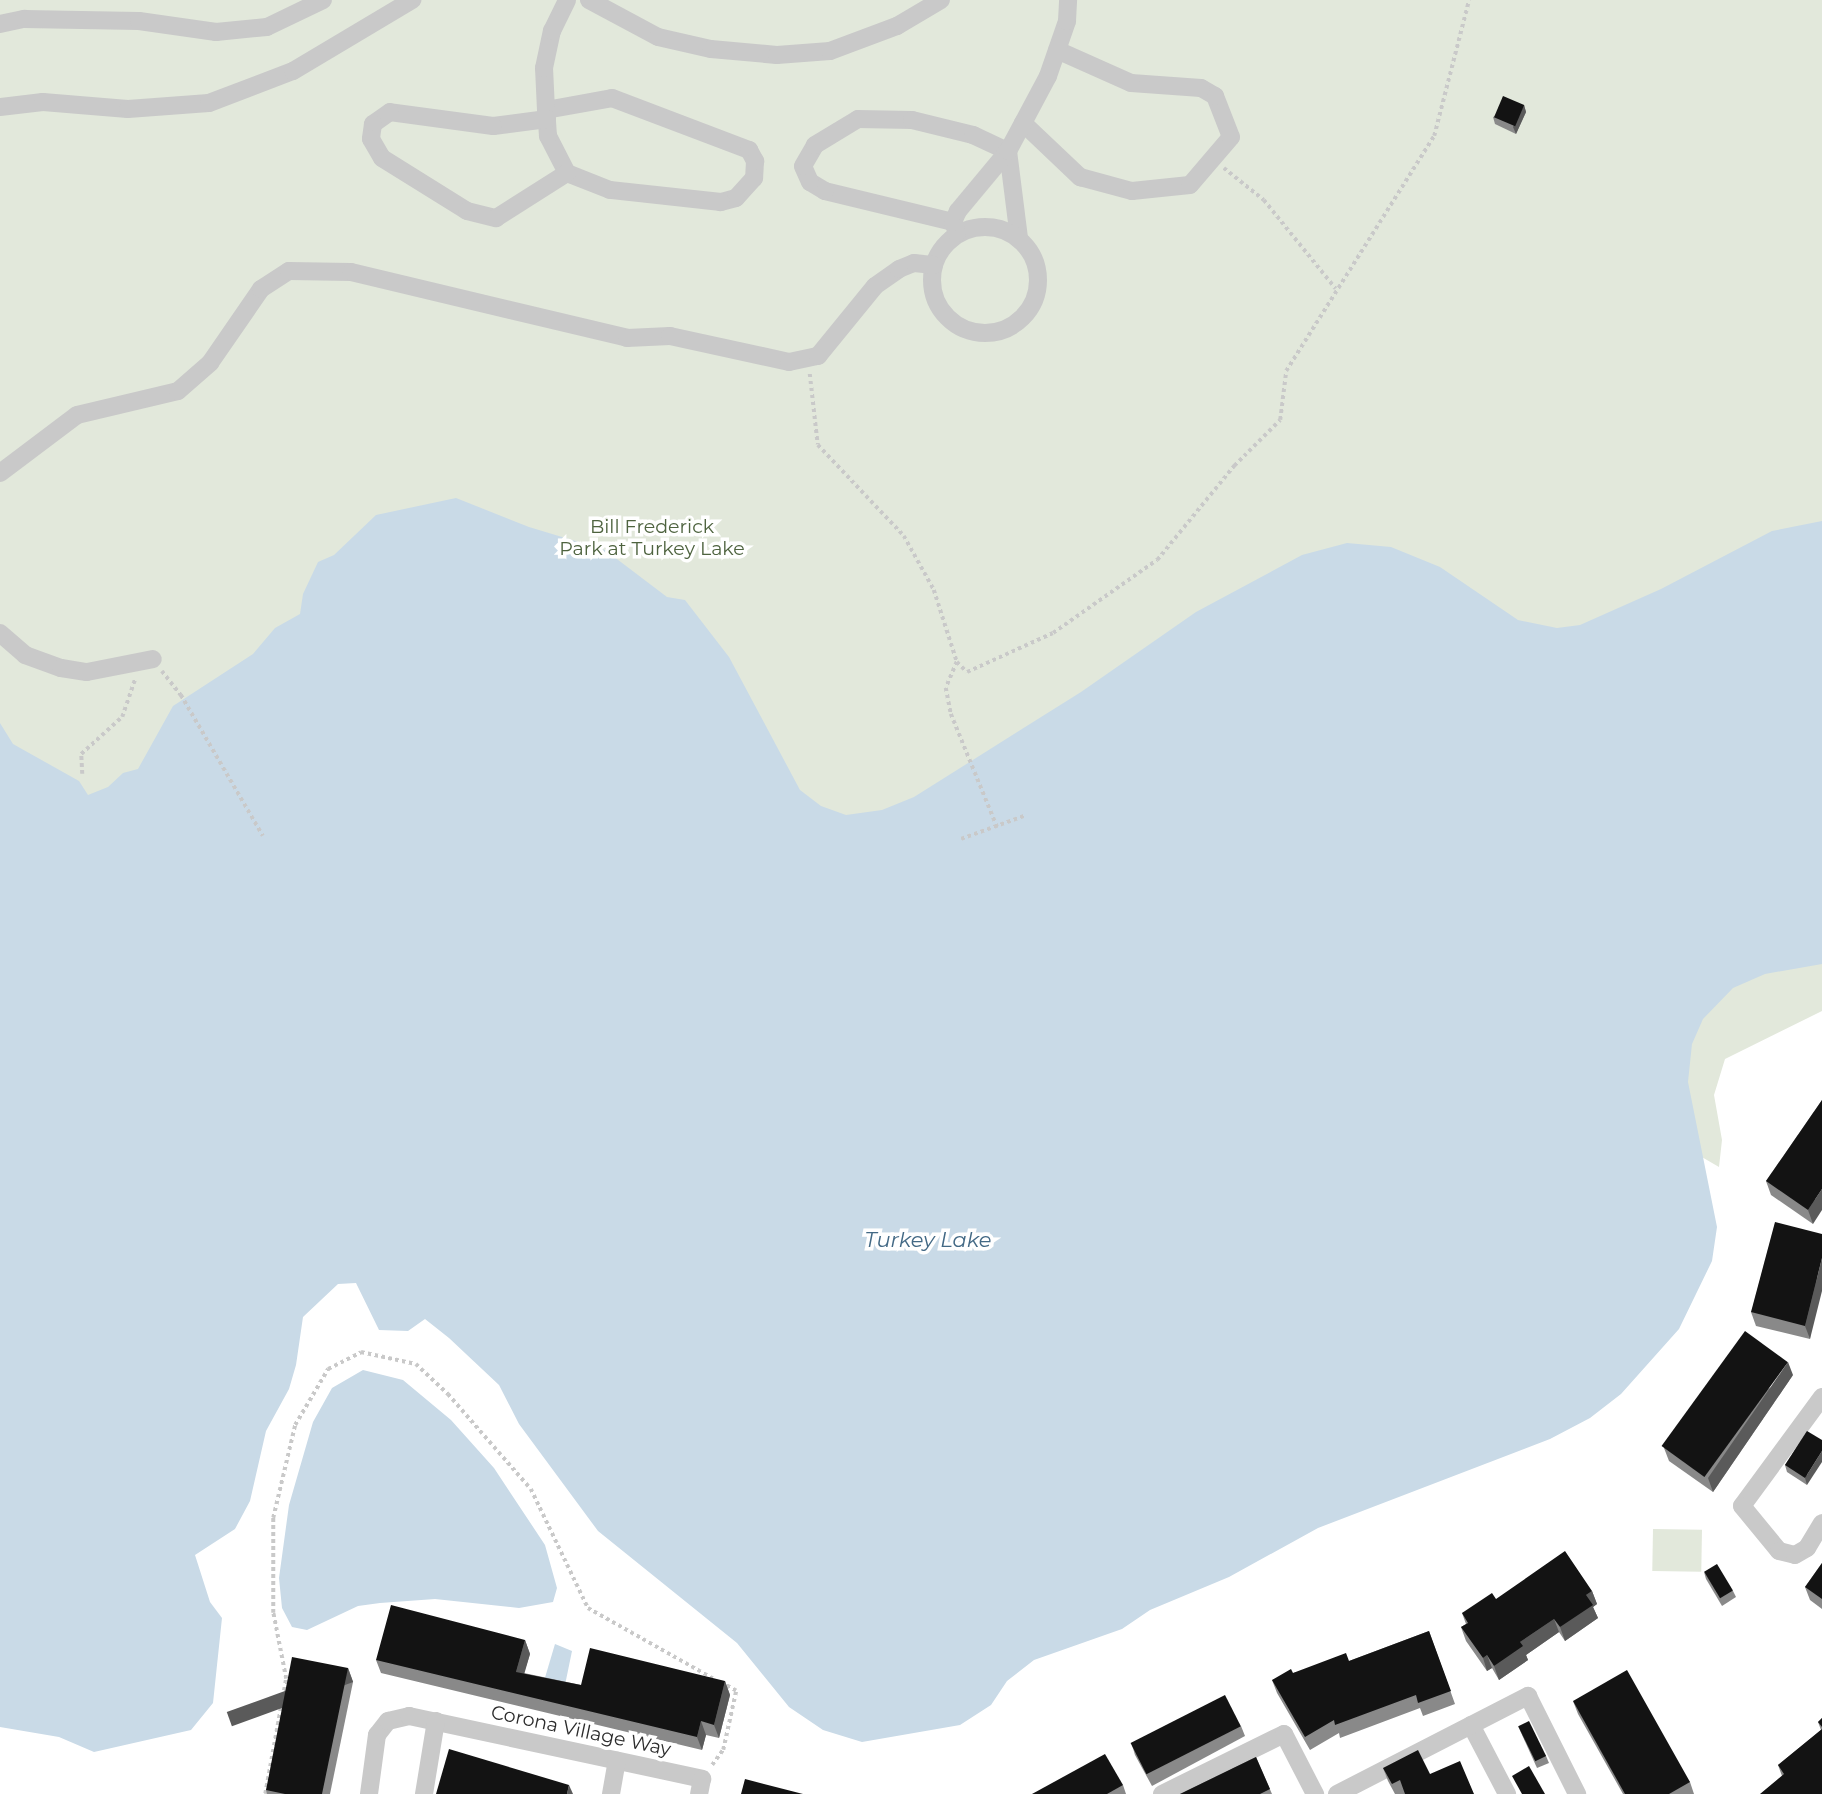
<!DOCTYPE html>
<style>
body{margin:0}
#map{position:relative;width:1822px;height:1794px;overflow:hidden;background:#fff;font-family:Montserrat,sans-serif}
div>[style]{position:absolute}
.green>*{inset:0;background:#e2e8db;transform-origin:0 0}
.water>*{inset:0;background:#c9dae7}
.path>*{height:3.5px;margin-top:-1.75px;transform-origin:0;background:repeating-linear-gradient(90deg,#c9c9c9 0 3.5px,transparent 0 7px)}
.minor>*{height:18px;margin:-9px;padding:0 9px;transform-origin:9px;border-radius:9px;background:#c9c9c9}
.minor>.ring{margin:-9px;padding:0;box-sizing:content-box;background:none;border:18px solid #c9c9c9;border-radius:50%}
.wall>*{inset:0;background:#898989}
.shaded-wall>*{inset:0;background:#5a5a5a;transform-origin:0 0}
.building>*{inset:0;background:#131313;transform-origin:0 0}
span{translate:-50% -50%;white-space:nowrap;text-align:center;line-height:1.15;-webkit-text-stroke:7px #fff;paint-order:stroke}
.park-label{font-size:19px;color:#4e633f}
.street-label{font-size:19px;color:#2c2c2c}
.water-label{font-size:21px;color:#436985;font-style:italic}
</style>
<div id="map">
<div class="green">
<div style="clip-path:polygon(0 0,1822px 0,1822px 1011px,1725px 1059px,1714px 1095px,1722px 1140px,1719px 1167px,1113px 815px,841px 1270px,0 780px)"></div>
<div style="left:1653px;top:1529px;width:49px;height:42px;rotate:1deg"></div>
</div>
<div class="water">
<div style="clip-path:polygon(456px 498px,529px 527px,605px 550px,667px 597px,685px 600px,729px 657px,800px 790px,821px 806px,846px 815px,882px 810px,914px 797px,1081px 692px,1196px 612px,1302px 555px,1347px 543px,1391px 547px,1440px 567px,1518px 620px,1557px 628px,1580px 625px,1661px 589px,1772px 531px,1822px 521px,1822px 964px,1765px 974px,1733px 988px,1703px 1019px,1692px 1044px,1688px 1082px,1717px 1227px,1712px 1261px,1679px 1329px,1621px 1394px,1590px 1418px,1550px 1439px,1318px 1528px,1229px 1577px,1150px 1610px,1122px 1629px,1034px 1660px,1007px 1681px,991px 1705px,960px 1725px,862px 1742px,823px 1730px,789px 1707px,737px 1643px,598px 1531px,519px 1424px,499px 1385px,449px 1338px,425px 1319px,408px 1331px,379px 1330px,356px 1283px,338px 1284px,303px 1317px,296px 1365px,289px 1389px,266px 1431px,250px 1501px,235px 1529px,195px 1555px,210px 1602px,222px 1618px,213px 1703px,191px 1730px,94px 1752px,59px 1737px,0 1727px,0 723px,13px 744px,79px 781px,88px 795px,108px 787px,123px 773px,138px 769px,173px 706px,253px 654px,275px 628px,300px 614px,303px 594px,318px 562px,334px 555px,376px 515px)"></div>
<div style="clip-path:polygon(363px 1370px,403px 1380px,451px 1420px,494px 1468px,545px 1545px,557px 1588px,553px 1602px,519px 1608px,435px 1599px,380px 1603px,358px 1606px,307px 1630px,292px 1627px,282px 1608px,279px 1578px,289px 1505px,313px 1422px,332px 1388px)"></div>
<div style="clip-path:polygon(555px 1644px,572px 1651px,565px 1685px,544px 1681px)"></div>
</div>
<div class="path">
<div style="left:1224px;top:168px;width:51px;rotate:38.7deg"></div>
<div style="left:1264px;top:200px;width:114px;rotate:51deg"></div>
<div style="left:810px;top:374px;width:71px;rotate:83.6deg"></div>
<div style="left:818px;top:445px;width:125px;rotate:46.6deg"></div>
<div style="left:904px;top:536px;width:62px;rotate:60.9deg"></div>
<div style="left:934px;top:590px;width:76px;rotate:72.3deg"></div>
<div style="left:957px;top:662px;width:14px;rotate:45deg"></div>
<div style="left:967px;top:672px;width:94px;rotate:-24.4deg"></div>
<div style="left:1053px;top:633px;width:127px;rotate:-35.1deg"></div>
<div style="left:1157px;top:560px;width:122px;rotate:-50.7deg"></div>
<div style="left:1234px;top:466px;width:65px;rotate:-45deg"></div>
<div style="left:1280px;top:420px;width:49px;rotate:-83deg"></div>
<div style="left:1286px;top:371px;width:278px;rotate:-57.8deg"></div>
<div style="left:1434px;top:136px;width:140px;rotate:-75.6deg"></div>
<div style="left:957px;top:662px;width:28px;rotate:113deg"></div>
<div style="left:946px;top:688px;width:26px;rotate:79deg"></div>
<div style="left:951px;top:714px;width:122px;rotate:67.8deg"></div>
<div style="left:162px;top:671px;width:31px;rotate:52deg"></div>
<div style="left:181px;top:695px;width:163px;rotate:59.8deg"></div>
<div style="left:82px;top:774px;width:20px;rotate:-93deg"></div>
<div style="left:81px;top:754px;width:55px;rotate:-42.1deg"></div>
<div style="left:122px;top:717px;width:40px;rotate:-71.1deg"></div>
<div style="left:961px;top:839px;width:67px;rotate:-20.1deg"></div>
<div style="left:712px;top:1765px;width:19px;rotate:-54deg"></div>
<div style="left:723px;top:1750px;width:60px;rotate:-77.6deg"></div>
<div style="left:736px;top:1691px;width:13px;rotate:-151deg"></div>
<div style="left:265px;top:1794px;width:117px;rotate:-79.7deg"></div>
<div style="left:286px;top:1679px;width:67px;rotate:-101.1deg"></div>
<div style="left:273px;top:1613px;width:95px;rotate:-90deg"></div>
<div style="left:273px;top:1518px;width:96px;rotate:-76.7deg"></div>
<div style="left:295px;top:1425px;width:65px;rotate:-59.5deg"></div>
<div style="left:328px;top:1369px;width:37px;rotate:-27deg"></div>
<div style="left:361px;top:1352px;width:56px;rotate:12.3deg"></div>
<div style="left:416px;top:1364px;width:44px;rotate:43.2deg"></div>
<div style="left:448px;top:1394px;width:126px;rotate:48.9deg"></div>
<div style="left:531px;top:1489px;width:132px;rotate:64.4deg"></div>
<div style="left:588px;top:1608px;width:147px;rotate:29.4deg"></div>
</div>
<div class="minor">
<div style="left:589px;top:0;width:78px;rotate:28.2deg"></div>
<div style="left:658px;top:37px;width:54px;rotate:12.8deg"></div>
<div style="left:711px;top:49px;width:66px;rotate:5.2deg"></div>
<div style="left:777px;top:55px;width:53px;rotate:-4.3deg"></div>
<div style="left:830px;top:51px;width:72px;rotate:-20.5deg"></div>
<div style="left:897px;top:26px;width:51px;rotate:-30.6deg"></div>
<div style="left:0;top:24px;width:25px;rotate:-12deg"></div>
<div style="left:24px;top:19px;width:115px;rotate:1deg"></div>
<div style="left:139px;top:21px;width:78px;rotate:8.1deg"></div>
<div style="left:216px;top:32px;width:51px;rotate:-5.6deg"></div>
<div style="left:267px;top:27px;width:62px;rotate:-25.7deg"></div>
<div style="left:0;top:107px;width:43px;rotate:-6.6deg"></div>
<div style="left:43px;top:102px;width:85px;rotate:4.7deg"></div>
<div style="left:128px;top:109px;width:81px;rotate:-4.2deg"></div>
<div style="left:209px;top:103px;width:90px;rotate:-20.9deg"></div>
<div style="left:293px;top:71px;width:139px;rotate:-30.8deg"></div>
<div style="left:546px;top:110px;width:67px;rotate:-10.3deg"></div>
<div style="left:612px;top:98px;width:147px;rotate:20.8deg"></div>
<div style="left:749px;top:150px;width:13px;rotate:61deg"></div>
<div style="left:755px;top:161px;width:17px;rotate:93deg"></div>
<div style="left:754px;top:178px;width:27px;rotate:132deg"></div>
<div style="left:736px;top:198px;width:16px;rotate:165deg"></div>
<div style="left:721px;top:202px;width:112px;rotate:-173.8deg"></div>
<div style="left:610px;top:190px;width:46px;rotate:-158.4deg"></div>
<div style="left:567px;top:173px;width:42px;rotate:-117.2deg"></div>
<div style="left:548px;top:136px;width:26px;rotate:-94deg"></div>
<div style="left:546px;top:110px;width:42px;rotate:-92.7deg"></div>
<div style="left:544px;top:68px;width:38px;rotate:-78deg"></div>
<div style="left:552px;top:31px;width:34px;rotate:-64deg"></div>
<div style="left:547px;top:119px;width:54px;rotate:172.6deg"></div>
<div style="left:493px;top:126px;width:104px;rotate:-172.3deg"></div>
<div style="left:390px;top:112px;width:21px;rotate:145deg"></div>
<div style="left:373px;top:124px;width:15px;rotate:98deg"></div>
<div style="left:371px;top:139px;width:22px;rotate:60deg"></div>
<div style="left:382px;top:158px;width:100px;rotate:31.9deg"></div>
<div style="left:467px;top:211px;width:30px;rotate:14deg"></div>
<div style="left:496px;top:218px;width:84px;rotate:-32.4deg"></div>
<div style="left:1023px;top:123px;width:79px;rotate:43.5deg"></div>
<div style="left:1080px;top:177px;width:54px;rotate:15.1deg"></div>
<div style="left:1132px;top:191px;width:58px;rotate:-5.9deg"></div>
<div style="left:1190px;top:185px;width:63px;rotate:-49.5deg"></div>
<div style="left:1231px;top:137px;width:44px;rotate:-111.3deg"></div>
<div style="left:1215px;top:96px;width:16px;rotate:-150deg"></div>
<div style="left:1201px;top:88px;width:70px;rotate:-175.9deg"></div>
<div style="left:1131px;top:83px;width:81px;rotate:-156deg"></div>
<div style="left:953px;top:222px;width:132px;rotate:-166.4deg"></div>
<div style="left:825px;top:191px;width:17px;rotate:-149deg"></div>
<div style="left:810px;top:182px;width:17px;rotate:-114deg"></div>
<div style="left:803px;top:166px;width:24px;rotate:-60deg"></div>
<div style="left:815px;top:145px;width:50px;rotate:-31.2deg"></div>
<div style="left:858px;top:119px;width:54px;rotate:1.1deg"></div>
<div style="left:912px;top:120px;width:63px;rotate:13.8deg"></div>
<div style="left:973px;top:135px;width:38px;rotate:25deg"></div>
<div style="left:1008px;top:151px;width:88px;rotate:82.8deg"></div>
<div class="ring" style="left:932px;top:227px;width:88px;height:88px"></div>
<div style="left:957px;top:233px;width:12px;rotate:-110deg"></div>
<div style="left:953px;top:222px;width:12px;rotate:-66deg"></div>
<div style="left:958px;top:211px;width:78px;rotate:-50.2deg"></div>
<div style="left:1008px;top:151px;width:85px;rotate:-61.9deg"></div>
<div style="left:1048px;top:76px;width:58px;rotate:-70.9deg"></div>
<div style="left:1067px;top:21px;width:21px;rotate:-87deg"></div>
<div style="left:0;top:473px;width:96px;rotate:-37deg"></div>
<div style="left:77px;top:415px;width:104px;rotate:-13.4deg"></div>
<div style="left:178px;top:391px;width:43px;rotate:-41.2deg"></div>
<div style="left:210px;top:363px;width:90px;rotate:-55.4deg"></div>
<div style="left:261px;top:289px;width:33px;rotate:-33deg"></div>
<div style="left:289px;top:271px;width:62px;rotate:0.9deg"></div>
<div style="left:351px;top:272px;width:284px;rotate:13.4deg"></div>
<div style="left:627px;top:338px;width:43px;rotate:-2.7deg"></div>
<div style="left:670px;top:336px;width:122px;rotate:12.3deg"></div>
<div style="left:789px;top:362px;width:30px;rotate:-12deg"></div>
<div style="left:818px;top:356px;width:90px;rotate:-50.8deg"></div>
<div style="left:875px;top:286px;width:29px;rotate:-35deg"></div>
<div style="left:899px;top:269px;width:16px;rotate:-22deg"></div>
<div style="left:914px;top:263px;width:20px;rotate:6deg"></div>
<div style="left:0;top:633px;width:33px;rotate:41deg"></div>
<div style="left:25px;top:655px;width:38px;rotate:20deg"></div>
<div style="left:61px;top:668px;width:26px;rotate:9deg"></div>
<div style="left:87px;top:672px;width:67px;rotate:-11.1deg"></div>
<div style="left:1822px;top:1397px;width:135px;rotate:126.3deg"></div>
<div style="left:1742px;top:1506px;width:58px;rotate:50.6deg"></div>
<div style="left:1779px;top:1551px;width:16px;rotate:14deg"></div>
<div style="left:1795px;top:1555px;width:14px;rotate:-30deg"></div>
<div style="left:1807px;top:1548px;width:29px;rotate:-59deg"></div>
<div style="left:1471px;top:1725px;width:78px;rotate:62.4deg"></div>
<div style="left:369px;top:1794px;width:60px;rotate:-82.3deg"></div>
<div style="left:377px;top:1735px;width:18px;rotate:-52deg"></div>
<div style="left:388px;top:1721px;width:22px;rotate:-13deg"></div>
<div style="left:409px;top:1716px;width:300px;rotate:12.1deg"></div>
<div style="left:702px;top:1779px;width:15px;rotate:101deg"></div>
<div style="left:424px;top:1794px;width:74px;rotate:-80.7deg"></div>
<div style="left:611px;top:1794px;width:34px;rotate:-80deg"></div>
<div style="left:1162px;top:1794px;width:136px;rotate:-26.2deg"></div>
<div style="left:1284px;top:1734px;width:68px;rotate:62.7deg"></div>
<div style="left:1337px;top:1794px;width:215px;rotate:-27.2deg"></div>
<div style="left:1528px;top:1696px;width:110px;rotate:63.4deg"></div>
</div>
<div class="wall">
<div style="clip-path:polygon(1524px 105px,1526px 112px,1516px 134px,1495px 124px,1493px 117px)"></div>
<div style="clip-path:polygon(1822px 1100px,1813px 1224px,1771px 1195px,1766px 1181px)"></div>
<div style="clip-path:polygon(1822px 1234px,1810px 1339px,1756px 1326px,1751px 1312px)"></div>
<div style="clip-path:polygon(1793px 1375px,1713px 1492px,1669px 1461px,1664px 1448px)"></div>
<div style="clip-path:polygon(1807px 1431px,1807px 1485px,1787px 1472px,1785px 1465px)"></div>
<div style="clip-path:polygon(1822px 1563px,1822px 1609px,1810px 1600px,1805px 1587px)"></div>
<div style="clip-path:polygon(1704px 1572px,1733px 1591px,1736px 1597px,1722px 1606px,1706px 1579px)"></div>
<div style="clip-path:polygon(1592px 1591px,1597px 1604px,1593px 1607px,1598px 1618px,1565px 1641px,1559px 1632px,1526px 1655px,1528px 1660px,1499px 1680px,1492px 1668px,1487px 1671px,1466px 1641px,1461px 1627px,1466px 1624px,1462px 1613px,1496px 1599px)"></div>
<div style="clip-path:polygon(1429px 1631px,1455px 1704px,1423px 1716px,1420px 1708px,1340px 1738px,1339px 1733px,1310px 1750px,1277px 1693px,1272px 1680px,1293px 1673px,1349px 1661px)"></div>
<div style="clip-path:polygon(525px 1640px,530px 1654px,524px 1673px,581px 1685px,725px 1681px,730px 1695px,719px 1738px,706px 1735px,702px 1750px,381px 1673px,376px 1660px)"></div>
<div style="clip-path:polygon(348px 1668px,353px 1682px,330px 1794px,267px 1794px,266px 1790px)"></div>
<div style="clip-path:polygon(1573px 1701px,1690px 1782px,1694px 1794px,1623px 1794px,1578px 1714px)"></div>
<div style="clip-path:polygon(1822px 1718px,1822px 1794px,1782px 1776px,1778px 1765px,1821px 1730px,1818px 1722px)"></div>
<div style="clip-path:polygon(1241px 1726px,1245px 1736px,1152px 1786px,1135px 1755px,1132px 1745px)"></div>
<div style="clip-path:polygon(1518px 1726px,1546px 1756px,1549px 1763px,1537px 1768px)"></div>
<div style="clip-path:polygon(1256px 1757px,1272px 1794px,1180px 1794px)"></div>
<div style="clip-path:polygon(1383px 1768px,1430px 1774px,1474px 1794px,1395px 1794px,1388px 1781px)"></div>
<div style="clip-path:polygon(1123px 1785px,1126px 1794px,1032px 1794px)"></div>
</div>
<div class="shaded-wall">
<div style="clip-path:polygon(1524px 105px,1526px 112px,1516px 134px,1513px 127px)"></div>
<div style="clip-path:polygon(1822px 1189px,1822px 1210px,1813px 1224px,1808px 1210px)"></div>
<div style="clip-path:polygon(1822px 1258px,1822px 1291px,1810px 1339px,1805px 1326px)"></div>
<div style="clip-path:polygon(1788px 1362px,1793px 1375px,1713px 1492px,1708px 1478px)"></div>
<div style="clip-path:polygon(1822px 1451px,1822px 1462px,1807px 1485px,1805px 1478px)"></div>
<div style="clip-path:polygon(1592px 1591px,1597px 1604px,1593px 1607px,1598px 1618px,1565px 1641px,1560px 1627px,1586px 1595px)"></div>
<div style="clip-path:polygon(1554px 1619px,1559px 1632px,1526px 1655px,1528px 1660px,1499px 1680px,1494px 1666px,1520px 1642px)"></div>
<div style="clip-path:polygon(525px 1640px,530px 1654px,521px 1685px,516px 1672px)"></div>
<div style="clip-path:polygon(1487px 1655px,1492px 1668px,1487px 1671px,1483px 1658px)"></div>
<div style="left:348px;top:1668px;width:15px;height:129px;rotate:70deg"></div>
<div style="clip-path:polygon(725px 1681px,730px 1695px,719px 1738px,714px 1725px)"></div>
<div style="clip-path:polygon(701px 1721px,706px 1735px,702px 1750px,697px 1737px)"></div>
<div style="clip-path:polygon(569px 1785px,573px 1794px,567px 1794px)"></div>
</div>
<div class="building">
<div style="left:1503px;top:96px;width:23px;height:23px;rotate:23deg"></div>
<div style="clip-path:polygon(1822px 1100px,1822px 1189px,1808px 1210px,1766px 1181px)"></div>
<div style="clip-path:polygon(1775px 1222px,1822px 1234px,1822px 1258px,1805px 1326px,1751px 1312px)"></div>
<div style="left:1745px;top:1331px;width:53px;height:142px;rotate:36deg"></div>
<div style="clip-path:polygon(1807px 1431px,1822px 1440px,1822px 1451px,1805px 1478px,1785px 1465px)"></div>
<div style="clip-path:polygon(1565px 1551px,1592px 1591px,1586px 1595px,1593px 1605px,1560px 1627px,1554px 1619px,1520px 1642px,1523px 1646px,1494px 1666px,1487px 1655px,1483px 1658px,1461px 1627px,1468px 1623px,1462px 1613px,1492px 1593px,1496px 1599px)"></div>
<div style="clip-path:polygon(1822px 1563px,1822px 1599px,1805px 1587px)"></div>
<div style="left:1717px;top:1564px;width:31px;height:15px;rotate:59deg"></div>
<div style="clip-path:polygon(391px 1605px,525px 1640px,516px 1672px,581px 1685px,590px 1648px,725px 1681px,714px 1725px,701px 1721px,697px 1737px,376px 1660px)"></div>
<div style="clip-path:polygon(1429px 1631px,1451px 1691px,1418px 1703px,1416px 1695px,1335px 1725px,1334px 1720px,1305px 1737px,1272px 1680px,1291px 1669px,1293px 1673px,1346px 1653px,1349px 1661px)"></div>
<div style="clip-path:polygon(292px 1657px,348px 1668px,322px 1794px,285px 1794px,266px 1790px)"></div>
<div style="clip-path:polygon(1627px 1670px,1690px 1782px,1669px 1794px,1625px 1794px,1573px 1701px)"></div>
<div style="left:1225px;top:1695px;width:35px;height:106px;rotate:63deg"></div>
<div style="clip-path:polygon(1822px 1718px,1822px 1727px,1818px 1722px)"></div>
<div style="left:1529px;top:1721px;width:39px;height:12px;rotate:64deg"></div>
<div style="clip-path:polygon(1822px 1729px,1822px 1794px,1760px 1794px,1784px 1774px,1778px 1765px)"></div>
<div style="clip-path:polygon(449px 1749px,569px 1785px,567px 1794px,436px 1794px)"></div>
<div style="clip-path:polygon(1418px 1750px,1430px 1774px,1460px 1761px,1474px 1794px,1405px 1794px,1400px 1780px,1392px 1784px,1383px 1768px)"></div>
<div style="clip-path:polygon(1105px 1754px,1123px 1785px,1107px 1794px,1032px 1794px)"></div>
<div style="clip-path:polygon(1256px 1757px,1270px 1789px,1260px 1794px,1180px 1794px)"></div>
<div style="clip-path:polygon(1529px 1766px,1545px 1794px,1522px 1794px,1512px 1776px)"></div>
<div style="clip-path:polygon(745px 1779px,803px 1794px,741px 1794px)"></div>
</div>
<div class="park-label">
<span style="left:652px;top:538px">Bill Frederick<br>Park at Turkey Lake</span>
</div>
<div class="street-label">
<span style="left:581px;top:1731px;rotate:12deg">Corona Village Way</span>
</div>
<div class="water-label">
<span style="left:928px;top:1240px">Turkey Lake</span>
</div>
</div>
